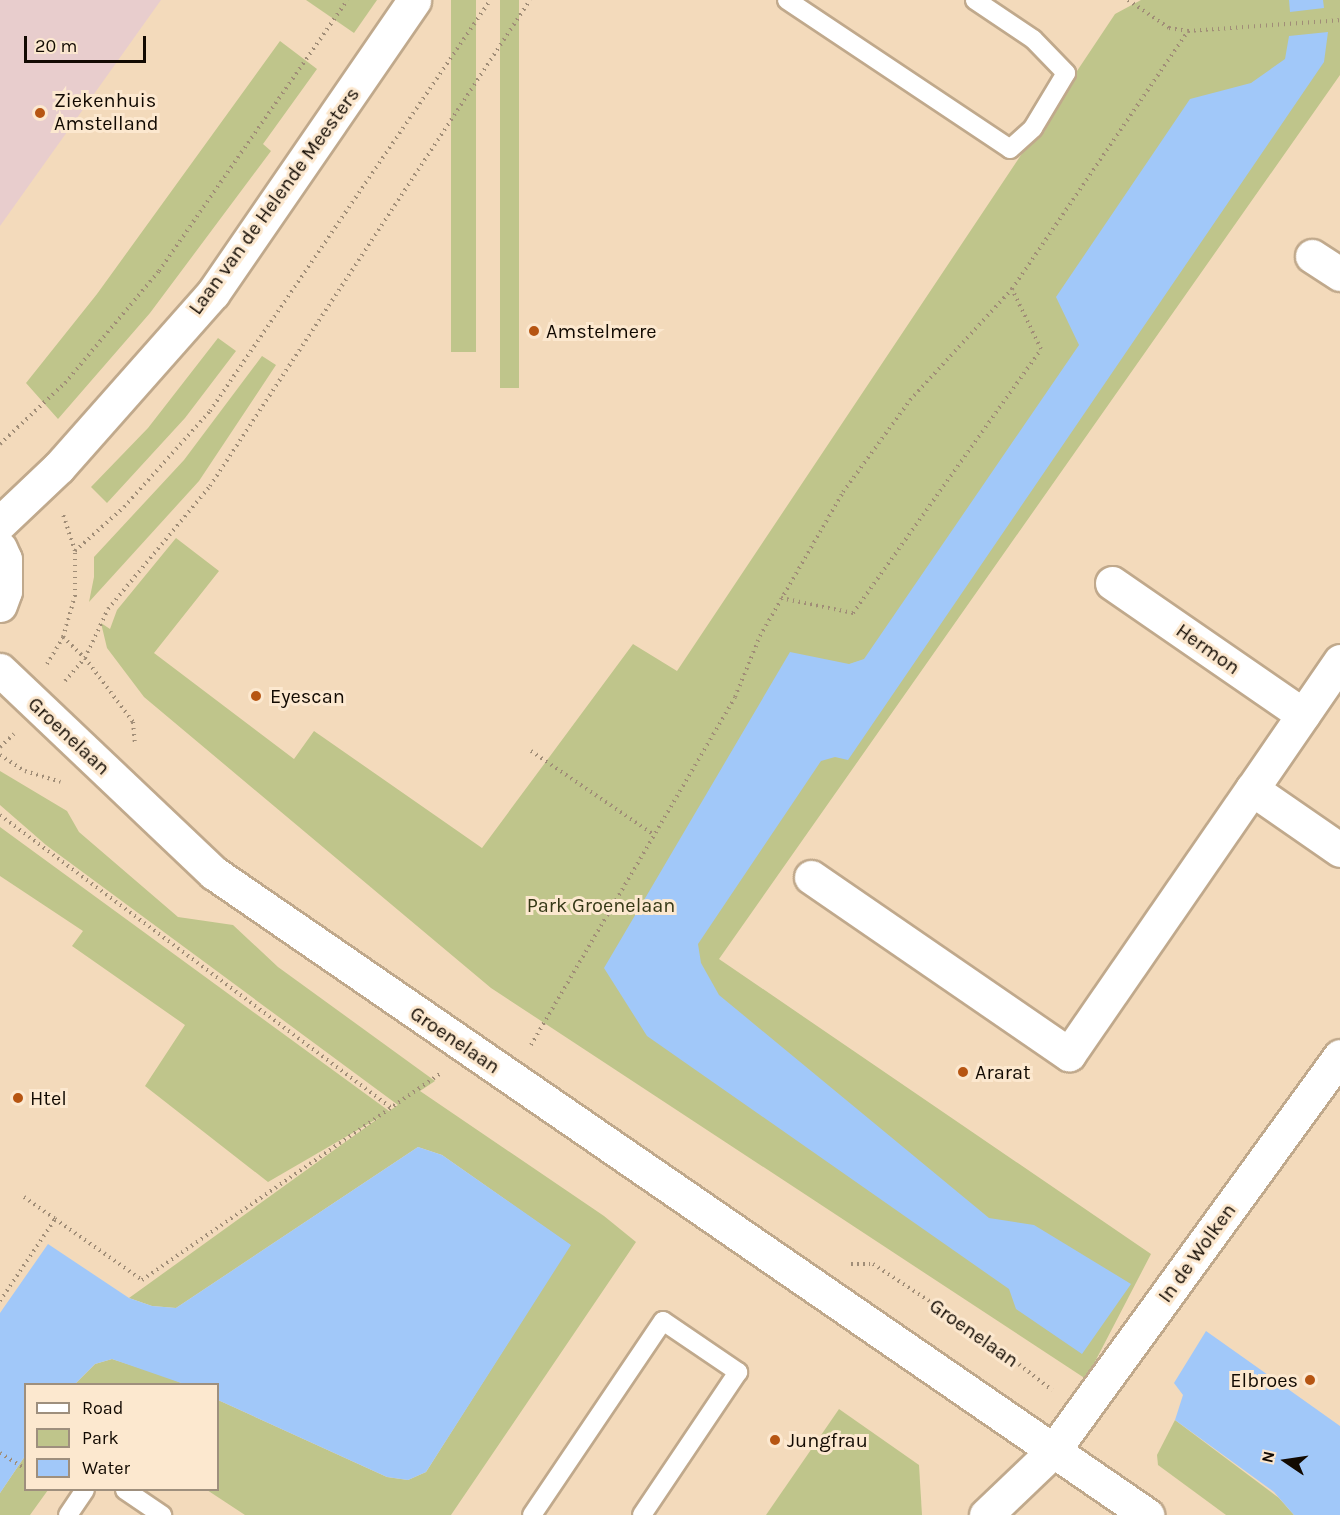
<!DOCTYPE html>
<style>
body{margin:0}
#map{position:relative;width:1340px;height:1515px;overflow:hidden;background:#f3dabb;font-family:Karla,sans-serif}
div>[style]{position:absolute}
.medical>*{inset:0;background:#e8cdcd}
.green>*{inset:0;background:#bfc58b;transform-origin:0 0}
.water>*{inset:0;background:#a1c8f9}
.path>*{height:4px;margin-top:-2px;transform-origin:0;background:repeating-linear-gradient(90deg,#a08d77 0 1.5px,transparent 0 6px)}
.roads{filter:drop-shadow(2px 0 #c0a98c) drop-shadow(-2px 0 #c0a98c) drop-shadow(0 2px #c0a98c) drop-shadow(0 -2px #c0a98c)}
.service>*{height:18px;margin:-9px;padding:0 9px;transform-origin:9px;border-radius:9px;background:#fff}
.minor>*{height:33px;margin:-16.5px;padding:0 16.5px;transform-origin:16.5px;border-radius:16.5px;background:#fff}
.tertiary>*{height:33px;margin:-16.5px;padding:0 16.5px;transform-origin:16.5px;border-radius:16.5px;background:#fff}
.dots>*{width:16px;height:16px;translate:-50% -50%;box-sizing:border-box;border:3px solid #fce8cf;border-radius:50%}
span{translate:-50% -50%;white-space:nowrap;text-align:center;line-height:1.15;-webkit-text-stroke:6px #fce8cf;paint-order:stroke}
.poi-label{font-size:20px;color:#120a02}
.left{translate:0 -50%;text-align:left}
.right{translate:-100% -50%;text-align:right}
.street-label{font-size:20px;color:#120a02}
.park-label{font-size:20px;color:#353816}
.legend{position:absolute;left:24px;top:1383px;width:195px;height:108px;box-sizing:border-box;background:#fce8cf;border:2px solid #9e8f7d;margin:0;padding:8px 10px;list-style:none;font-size:18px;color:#120a02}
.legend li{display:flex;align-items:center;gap:12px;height:30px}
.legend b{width:30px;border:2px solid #9e8f7d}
.north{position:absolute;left:1256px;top:1431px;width:60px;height:60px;-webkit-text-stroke:4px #fce8cf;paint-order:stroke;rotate:283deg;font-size:16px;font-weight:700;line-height:24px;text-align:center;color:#120a02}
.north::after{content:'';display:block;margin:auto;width:21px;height:27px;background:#120a02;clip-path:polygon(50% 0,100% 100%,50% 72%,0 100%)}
.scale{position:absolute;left:24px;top:36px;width:122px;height:27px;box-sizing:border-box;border:3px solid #120a02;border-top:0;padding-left:8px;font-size:18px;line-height:21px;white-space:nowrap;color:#120a02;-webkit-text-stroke:4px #fce8cf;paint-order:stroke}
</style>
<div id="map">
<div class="medical">
<div style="clip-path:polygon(0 0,161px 0,0 226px)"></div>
</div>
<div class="green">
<div style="clip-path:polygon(306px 0,377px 0,354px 33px)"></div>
<div style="left:451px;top:0;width:25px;height:352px"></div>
<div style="left:500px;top:0;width:19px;height:388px"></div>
<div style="clip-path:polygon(1141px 0,1340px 0,1340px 75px,719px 959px,1151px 1254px,1086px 1379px,491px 988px,144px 697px,107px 648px,101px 623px,110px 629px,117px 610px,176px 538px,219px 571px,154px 653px,294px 759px,314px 731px,482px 848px,633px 644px,677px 671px,1115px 14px)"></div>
<div style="clip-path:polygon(280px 41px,317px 69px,263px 144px,271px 151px,150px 313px,58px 419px,26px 383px,97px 294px)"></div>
<div style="clip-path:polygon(218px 338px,236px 351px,185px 418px,107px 503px,91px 487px,148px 428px)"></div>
<div style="clip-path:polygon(262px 356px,276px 365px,199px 481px,89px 602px,94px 577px,94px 557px,184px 460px)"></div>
<div style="clip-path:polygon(0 771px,67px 811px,79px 832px,178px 917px,233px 925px,278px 967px,435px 1081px,420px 1091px,604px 1216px,636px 1242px,451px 1515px,245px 1515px,207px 1490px,218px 1490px,218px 1400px,387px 1477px,408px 1480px,426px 1472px,570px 1245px,442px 1155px,418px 1147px,176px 1308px,152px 1306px,129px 1298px,380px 1117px,268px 1182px,145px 1086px,185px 1025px,72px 946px,83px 931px,0 876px,0 827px,389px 1111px,398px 1105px,46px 845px,0 805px)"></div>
<div style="clip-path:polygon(112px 1359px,162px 1375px,184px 1384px,75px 1384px,95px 1364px)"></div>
<div style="clip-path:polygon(839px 1409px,919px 1465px,922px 1515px,766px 1515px)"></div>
<div style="clip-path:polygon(1175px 1420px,1279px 1498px,1294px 1515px,1226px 1515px,1158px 1465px,1157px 1455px)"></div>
<div style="clip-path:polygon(25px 1456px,26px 1490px,48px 1490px,30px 1515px,0 1515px,0 1493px)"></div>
</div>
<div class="water">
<div style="clip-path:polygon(1289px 0,1323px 0,1324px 8px,1290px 12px)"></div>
<div style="clip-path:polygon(1328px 32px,1324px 62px,848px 760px,835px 757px,821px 761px,698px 944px,701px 963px,719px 995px,989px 1218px,1034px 1225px,1131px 1284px,1082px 1354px,1016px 1309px,1009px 1289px,647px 1036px,604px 968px,790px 652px,849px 664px,864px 659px,1079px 345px,1056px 297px,1190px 99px,1251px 83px,1285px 59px,1289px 36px)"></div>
<div style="clip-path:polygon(418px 1147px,442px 1155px,571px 1245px,426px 1472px,408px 1480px,387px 1477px,218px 1400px,218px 1384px,184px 1384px,112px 1359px,95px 1364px,75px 1384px,26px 1384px,25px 1456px,0 1493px,0 1313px,48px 1244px,129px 1298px,152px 1306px,176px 1308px)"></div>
<div style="clip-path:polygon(1206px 1331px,1340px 1426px,1340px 1515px,1294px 1515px,1274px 1492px,1175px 1420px,1183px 1395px,1174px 1383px)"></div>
</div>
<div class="path">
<div style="left:1128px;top:0;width:50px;rotate:34.3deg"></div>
<div style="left:1169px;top:28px;width:19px;rotate:9deg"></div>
<div style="left:1188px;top:31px;width:152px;rotate:-4.1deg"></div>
<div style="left:0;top:444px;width:89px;rotate:-43.2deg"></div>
<div style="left:65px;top:383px;width:146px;rotate:-50deg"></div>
<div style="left:159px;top:271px;width:330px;rotate:-55.2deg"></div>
<div style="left:75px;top:551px;width:66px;rotate:-41.9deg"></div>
<div style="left:124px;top:507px;width:129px;rotate:-48.1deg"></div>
<div style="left:210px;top:411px;width:497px;rotate:-55.7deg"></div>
<div style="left:781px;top:598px;width:74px;rotate:11.8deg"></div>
<div style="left:853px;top:613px;width:324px;rotate:-54.5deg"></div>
<div style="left:1041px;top:349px;width:67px;rotate:-115.8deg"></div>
<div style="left:63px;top:637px;width:30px;rotate:44deg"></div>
<div style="left:85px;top:658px;width:80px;rotate:53.1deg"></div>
<div style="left:133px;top:722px;width:24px;rotate:85deg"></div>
<div style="left:47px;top:664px;width:31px;rotate:-59deg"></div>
<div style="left:63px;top:637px;width:43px;rotate:-73.7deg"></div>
<div style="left:75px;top:596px;width:45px;rotate:-90deg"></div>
<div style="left:75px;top:551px;width:38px;rotate:-108deg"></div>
<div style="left:65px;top:681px;width:30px;rotate:-49deg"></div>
<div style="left:85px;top:658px;width:54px;rotate:-64.9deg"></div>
<div style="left:108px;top:609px;width:160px;rotate:-50.3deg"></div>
<div style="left:210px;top:486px;width:582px;rotate:-56.64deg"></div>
<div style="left:0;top:747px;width:19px;rotate:-43deg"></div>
<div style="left:531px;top:751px;width:149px;rotate:34.3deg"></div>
<div style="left:0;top:755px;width:30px;rotate:33deg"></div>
<div style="left:25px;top:771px;width:37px;rotate:17deg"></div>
<div style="left:0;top:815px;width:488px;rotate:36.8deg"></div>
<div style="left:531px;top:1045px;width:403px;rotate:-59.6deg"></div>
<div style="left:735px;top:697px;width:66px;rotate:-67.7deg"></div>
<div style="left:760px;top:636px;width:166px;rotate:-60deg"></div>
<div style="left:843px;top:492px;width:114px;rotate:-53.9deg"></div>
<div style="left:910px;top:400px;width:151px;rotate:-47.4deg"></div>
<div style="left:1012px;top:289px;width:312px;rotate:-55.7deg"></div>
<div style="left:24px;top:1197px;width:38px;rotate:35deg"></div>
<div style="left:851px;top:1264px;width:22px"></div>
<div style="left:873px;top:1264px;width:129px;rotate:33.3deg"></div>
<div style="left:981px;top:1335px;width:90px;rotate:37.8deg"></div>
<div style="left:0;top:1301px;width:99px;rotate:-56.1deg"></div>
<div style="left:55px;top:1219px;width:106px;rotate:35deg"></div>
<div style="left:142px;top:1280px;width:364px;rotate:-34.7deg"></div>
<div style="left:0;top:1453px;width:31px;rotate:32deg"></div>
</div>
<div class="roads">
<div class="service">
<div style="left:787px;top:0;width:268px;rotate:33.7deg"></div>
<div style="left:1010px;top:149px;width:31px;rotate:-42deg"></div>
<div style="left:1033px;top:128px;width:64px;rotate:-59deg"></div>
<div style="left:1066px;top:73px;width:47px;rotate:-134.1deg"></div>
<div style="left:1033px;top:39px;width:70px;rotate:-146.1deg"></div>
<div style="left:125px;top:1490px;width:45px;rotate:34deg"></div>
<div style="left:68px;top:1515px;width:30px;rotate:-56deg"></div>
<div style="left:532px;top:1515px;width:234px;rotate:-56deg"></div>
<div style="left:663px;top:1321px;width:91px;rotate:34.2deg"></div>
<div style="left:738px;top:1372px;width:172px;rotate:123.9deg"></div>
</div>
<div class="minor">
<div style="left:1312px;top:256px;width:33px;rotate:33deg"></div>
<div style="left:1112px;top:583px;width:232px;rotate:34.6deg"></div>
<div style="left:1340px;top:661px;width:155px;rotate:124.5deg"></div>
<div style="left:1252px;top:789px;width:107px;rotate:34.7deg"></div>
<div style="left:811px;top:877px;width:313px;rotate:34.5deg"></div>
<div style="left:1069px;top:1054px;width:322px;rotate:-55.4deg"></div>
<div style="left:986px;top:1515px;width:93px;rotate:-43.7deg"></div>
<div style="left:1053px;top:1451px;width:488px;rotate:-54deg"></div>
</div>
<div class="tertiary">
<div style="left:0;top:523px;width:81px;rotate:-43.5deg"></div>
<div style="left:59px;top:467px;width:232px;rotate:-48.5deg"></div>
<div style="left:213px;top:293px;width:355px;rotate:-55.5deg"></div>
<div style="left:0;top:548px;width:12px;rotate:66deg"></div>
<div style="left:5px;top:559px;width:32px;rotate:90deg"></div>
<div style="left:5px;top:591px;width:15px;rotate:110deg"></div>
<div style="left:0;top:670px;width:295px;rotate:43.5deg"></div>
<div style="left:214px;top:873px;width:1133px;rotate:34.53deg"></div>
</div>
</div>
<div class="dots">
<div style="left:40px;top:113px;background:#b65512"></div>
<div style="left:534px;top:331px;background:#b65512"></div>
<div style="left:256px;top:696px;background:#b65512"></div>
<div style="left:963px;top:1072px;background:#b65512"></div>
<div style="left:18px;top:1098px;background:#b65512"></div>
<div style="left:1310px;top:1380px;background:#b65512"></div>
<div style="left:775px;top:1440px;background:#b65512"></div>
</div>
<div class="poi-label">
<span class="left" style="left:54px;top:112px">Ziekenhuis<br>Amstelland</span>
<span class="left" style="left:546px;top:331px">Amstelmere</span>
<span class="left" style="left:270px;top:696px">Eyescan</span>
<span class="left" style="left:975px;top:1072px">Ararat</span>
<span class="left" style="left:30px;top:1098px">Htel</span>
<span class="right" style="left:1298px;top:1380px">Elbroes</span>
<span class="left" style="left:787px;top:1440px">Jungfrau</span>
</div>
<div class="street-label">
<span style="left:274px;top:201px;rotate:-54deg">Laan van de Helende Meesters</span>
<span style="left:1208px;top:649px;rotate:35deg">Hermon</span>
<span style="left:69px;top:736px;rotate:43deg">Groenelaan</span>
<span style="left:455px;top:1040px;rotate:34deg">Groenelaan</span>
<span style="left:1197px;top:1253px;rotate:-54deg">In de Wolken</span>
<span style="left:974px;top:1333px;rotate:35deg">Groenelaan</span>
</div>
<div class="park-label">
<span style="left:601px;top:905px">Park Groenelaan</span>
</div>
<ul class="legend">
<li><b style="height:8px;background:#fff"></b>Road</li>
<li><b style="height:16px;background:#bfc58b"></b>Park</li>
<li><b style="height:16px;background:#a1c8f9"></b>Water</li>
</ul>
<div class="north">N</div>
<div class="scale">20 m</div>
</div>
